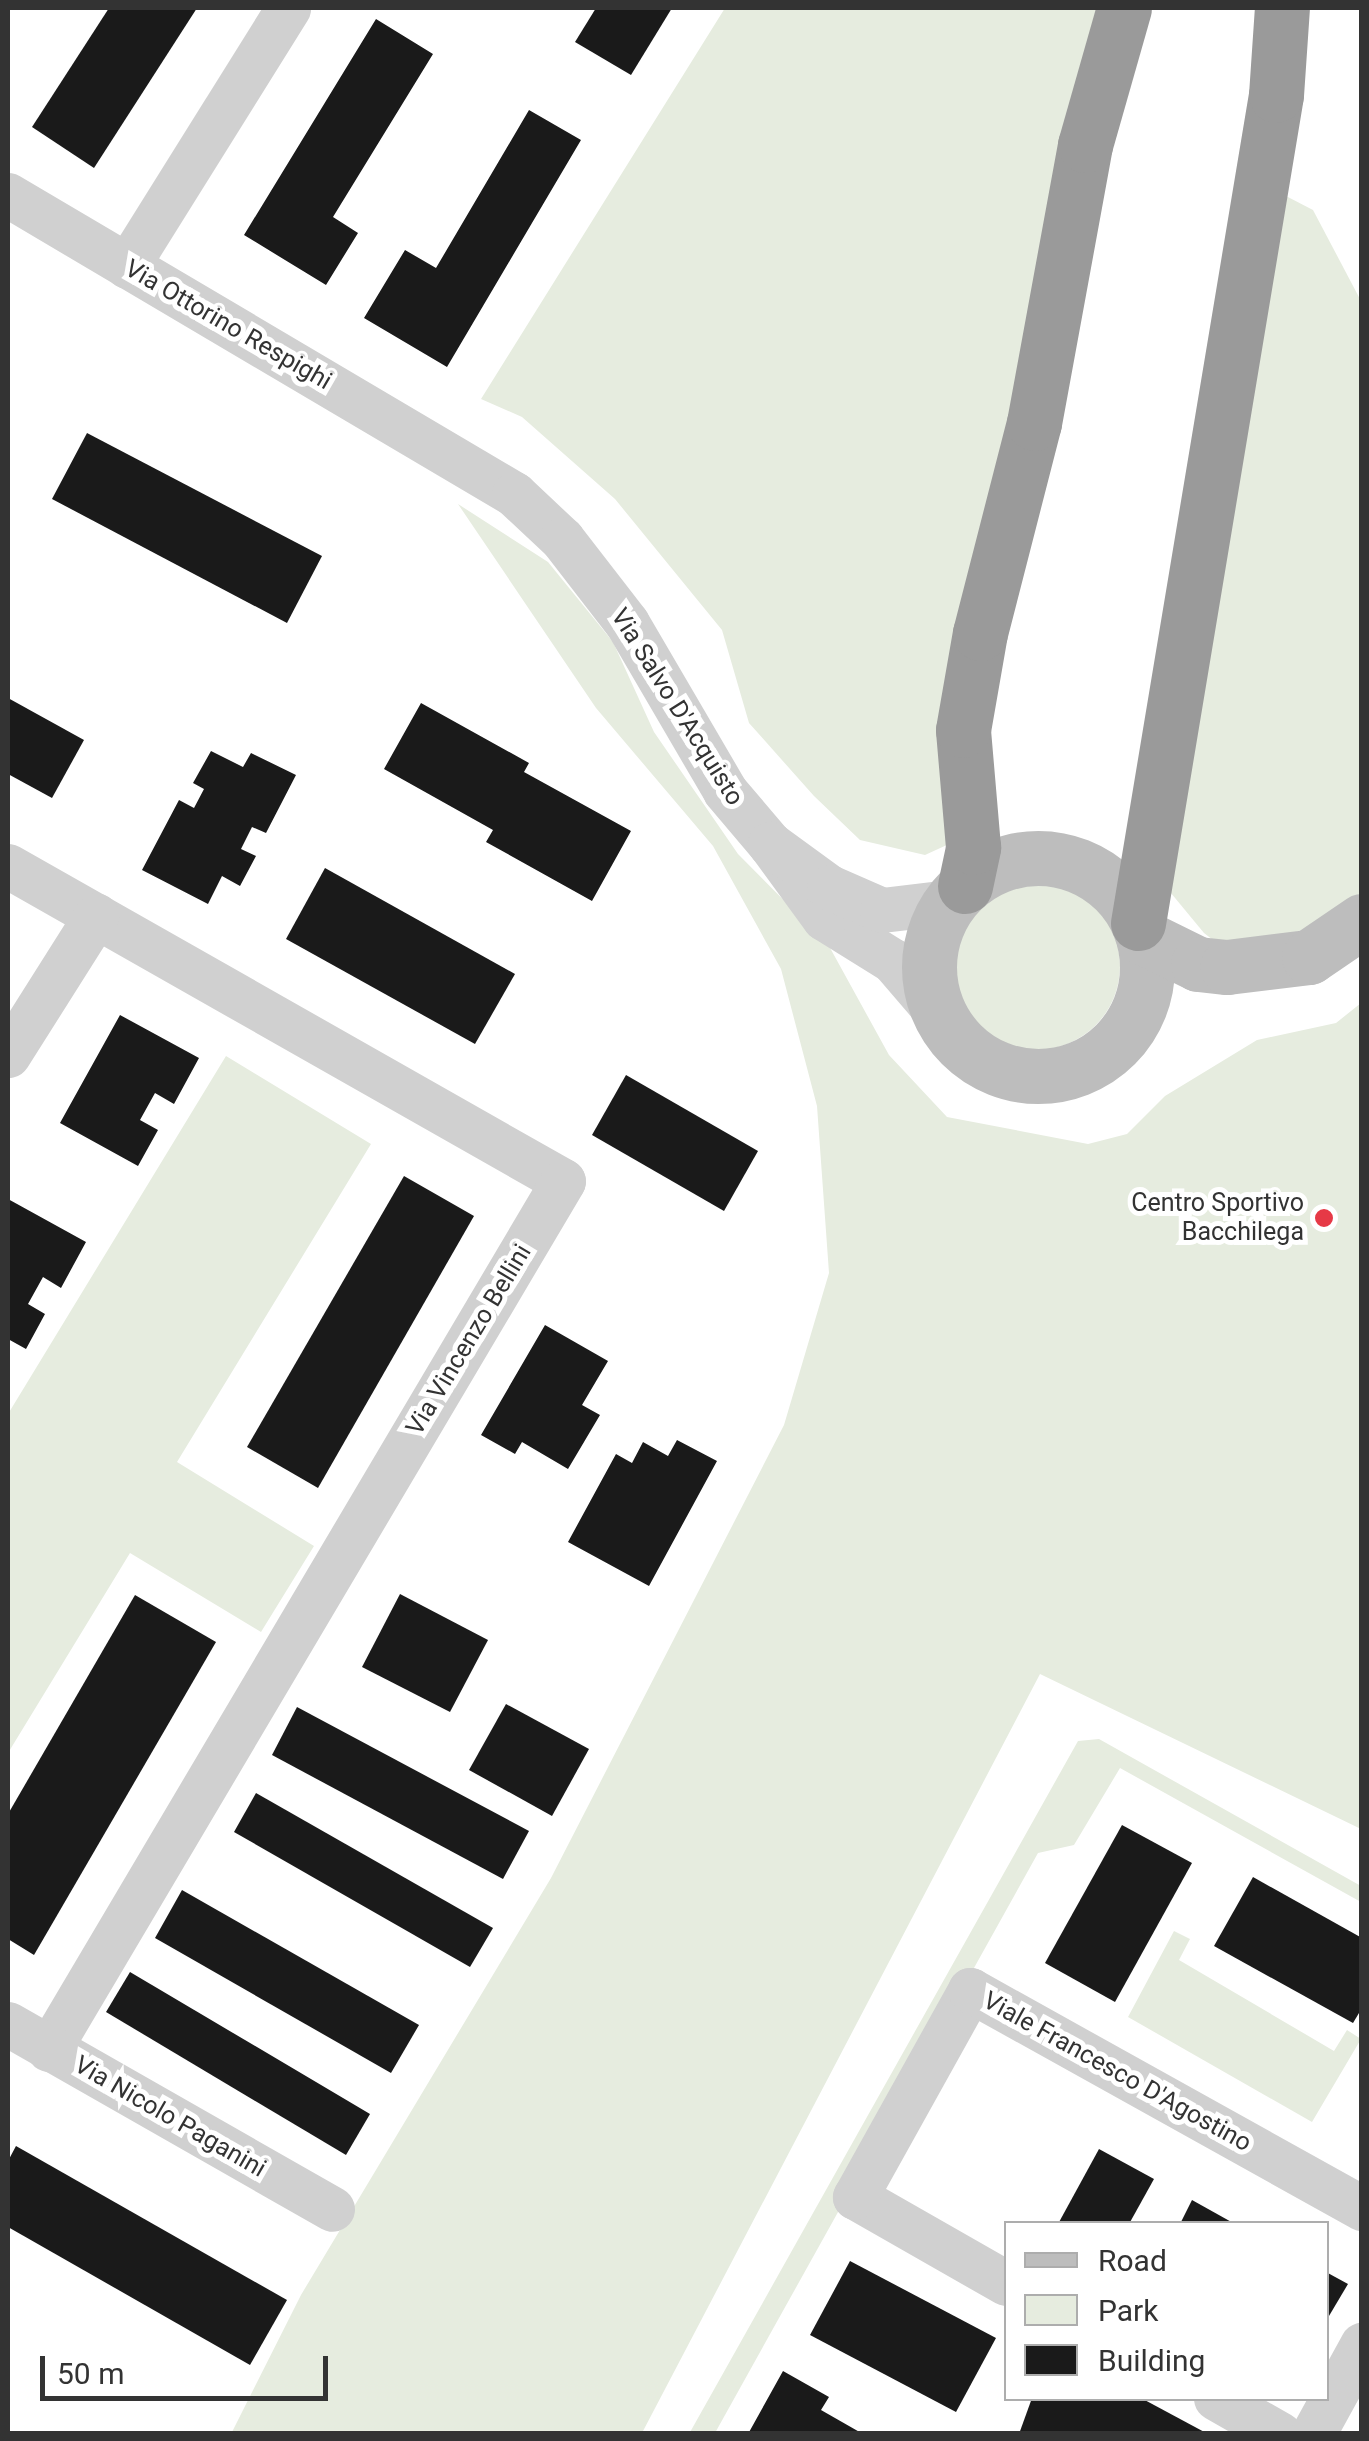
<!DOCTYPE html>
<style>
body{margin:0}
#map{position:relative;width:1369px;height:2441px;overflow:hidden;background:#fff;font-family:Roboto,sans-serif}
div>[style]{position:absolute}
.green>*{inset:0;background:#e6ecdf}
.round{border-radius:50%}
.building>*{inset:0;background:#1a1a1a}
.street>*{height:45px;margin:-22.5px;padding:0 22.5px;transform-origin:22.5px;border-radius:22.5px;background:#d0d0d0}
.secondary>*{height:55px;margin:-27.5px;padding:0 27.5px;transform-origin:27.5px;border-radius:27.5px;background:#bdbdbd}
.secondary>.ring{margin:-27.5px;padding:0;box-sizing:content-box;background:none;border:55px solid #bdbdbd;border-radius:50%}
.highway>*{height:55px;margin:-27.5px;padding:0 27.5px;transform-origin:27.5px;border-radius:27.5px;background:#9a9a9a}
.dots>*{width:28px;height:28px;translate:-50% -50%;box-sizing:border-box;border:5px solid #fff;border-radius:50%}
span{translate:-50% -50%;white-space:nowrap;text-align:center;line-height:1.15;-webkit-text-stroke:10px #fff;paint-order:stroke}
.street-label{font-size:25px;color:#333}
.poi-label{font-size:25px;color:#333}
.right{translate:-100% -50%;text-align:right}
.frame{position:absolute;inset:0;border:10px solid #333;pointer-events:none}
.legend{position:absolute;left:1004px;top:2221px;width:325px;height:180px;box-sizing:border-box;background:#fff;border:2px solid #adadad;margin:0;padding:12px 18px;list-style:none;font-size:30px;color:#333}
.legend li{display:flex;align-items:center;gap:20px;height:50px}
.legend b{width:50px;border:2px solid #adadad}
.scale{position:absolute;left:40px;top:2356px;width:288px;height:45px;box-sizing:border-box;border:5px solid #333;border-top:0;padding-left:12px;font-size:30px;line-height:35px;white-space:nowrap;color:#333;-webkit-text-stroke:8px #fff;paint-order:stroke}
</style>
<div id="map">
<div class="green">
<i style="clip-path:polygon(725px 8px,1098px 8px,973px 833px,925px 855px,860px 840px,814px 796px,749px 723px,722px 630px,615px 499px,522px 417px,481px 399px)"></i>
<i style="clip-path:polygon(1284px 195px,1313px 210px,1361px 301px,1361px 910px,1231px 954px,1204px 933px,1137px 852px)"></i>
<i style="clip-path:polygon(458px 504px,548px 562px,613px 642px,654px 732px,738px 854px,829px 946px,889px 1055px,947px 1117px,1088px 1144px,1127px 1134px,1165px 1096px,1257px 1040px,1336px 1023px,1361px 1003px,1361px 1829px,1040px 1674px,642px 2433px,231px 2434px,301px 2295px,551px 1878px,784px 1425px,829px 1273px,817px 1106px,781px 969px,713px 846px,596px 708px)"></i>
<i class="round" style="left:952px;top:882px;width:168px;height:168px"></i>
<i style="clip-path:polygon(226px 1056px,371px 1144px,177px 1462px,314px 1546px,261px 1632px,130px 1553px,8px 1753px,8px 1414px)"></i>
<i style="clip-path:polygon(1099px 1739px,1361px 1886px,1361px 1902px,1120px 1768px,1074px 1845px,1038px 1853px,715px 2433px,689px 2434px,1078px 1741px)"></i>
<i style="clip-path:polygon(1174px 1931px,1190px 1939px,1179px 1960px,1334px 2051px,1347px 2030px,1361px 2039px,1312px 2122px,1128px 2017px)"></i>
</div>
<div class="building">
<i style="clip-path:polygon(109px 8px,197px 8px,94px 168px,32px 127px)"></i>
<i style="clip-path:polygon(596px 8px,672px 8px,631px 75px,575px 42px)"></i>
<i style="clip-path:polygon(376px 19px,433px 54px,333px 217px,358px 233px,326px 285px,244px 235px)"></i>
<i style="clip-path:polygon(529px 110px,581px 140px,447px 367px,364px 318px,405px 250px,436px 268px)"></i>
<i style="clip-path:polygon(87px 433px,322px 556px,287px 623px,52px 499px)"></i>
<i style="clip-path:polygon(8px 698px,84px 740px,52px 798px,8px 774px)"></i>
<i style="clip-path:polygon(421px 703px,529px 763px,524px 772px,631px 831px,592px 901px,486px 842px,493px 830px,384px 769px)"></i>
<i style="clip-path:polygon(211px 751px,243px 767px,251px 753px,296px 775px,266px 833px,252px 827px,241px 849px,256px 856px,240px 886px,222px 876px,208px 904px,142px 870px,179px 800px,194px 808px,204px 789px,193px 783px)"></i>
<i style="clip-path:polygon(325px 868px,515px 974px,475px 1044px,286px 939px)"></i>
<i style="clip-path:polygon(120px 1015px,199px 1058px,174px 1104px,155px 1093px,140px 1120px,158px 1130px,138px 1166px,60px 1123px)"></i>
<i style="clip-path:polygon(626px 1075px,758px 1151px,724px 1211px,592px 1135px)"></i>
<i style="clip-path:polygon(404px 1176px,474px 1216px,318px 1488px,247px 1447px)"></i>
<i style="clip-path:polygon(8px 1199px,86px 1242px,61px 1288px,43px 1277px,28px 1304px,45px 1314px,26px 1349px,8px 1339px)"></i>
<i style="clip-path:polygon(545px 1325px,608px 1361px,582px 1405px,600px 1415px,568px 1469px,522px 1442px,515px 1454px,481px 1435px)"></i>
<i style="clip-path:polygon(677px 1440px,717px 1461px,649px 1586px,568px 1542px,616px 1454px,632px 1463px,643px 1442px,668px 1456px)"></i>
<i style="clip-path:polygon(400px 1594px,488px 1640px,450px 1712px,362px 1667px)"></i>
<i style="clip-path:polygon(135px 1595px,216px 1642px,34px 1955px,8px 1939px,8px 1814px)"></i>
<i style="clip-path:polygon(506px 1704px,589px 1749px,552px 1816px,469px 1770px)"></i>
<i style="clip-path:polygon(297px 1707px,529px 1831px,503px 1879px,272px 1755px)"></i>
<i style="clip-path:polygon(256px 1793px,493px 1928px,470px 1967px,234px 1832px)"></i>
<i style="clip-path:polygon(1122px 1825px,1192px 1863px,1115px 2002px,1045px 1963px)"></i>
<i style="clip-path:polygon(1253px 1877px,1362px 1938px,1362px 2008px,1353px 2023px,1214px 1946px)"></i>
<i style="clip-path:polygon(182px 1890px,419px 2025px,391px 2073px,155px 1938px)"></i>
<i style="clip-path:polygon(130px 1972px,370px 2114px,346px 2155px,106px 2012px)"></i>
<i style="clip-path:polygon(16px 2146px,287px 2300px,250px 2365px,8px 2227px,8px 2161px)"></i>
<i style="clip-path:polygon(1099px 2149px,1154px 2179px,1129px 2224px,1058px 2224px)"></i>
<i style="clip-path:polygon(1192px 2200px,1235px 2224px,1180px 2224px)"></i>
<i style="clip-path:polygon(850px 2261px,996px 2338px,956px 2412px,810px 2335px)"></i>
<i style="clip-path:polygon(1326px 2272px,1348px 2284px,1326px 2321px)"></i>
<i style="clip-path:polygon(783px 2371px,829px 2397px,821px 2410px,863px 2434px,748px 2434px)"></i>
<i style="clip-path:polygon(1032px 2398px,1141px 2398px,1208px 2434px,1019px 2434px)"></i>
</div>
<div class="street">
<i style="left:8px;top:195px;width:588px;rotate:30.58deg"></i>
<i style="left:514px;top:494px;width:66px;rotate:43.2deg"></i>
<i style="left:562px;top:539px;width:106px;rotate:52.3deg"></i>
<i style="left:627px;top:623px;width:194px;rotate:59.7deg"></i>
<i style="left:725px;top:791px;width:70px;rotate:49.7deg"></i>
<i style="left:127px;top:266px;width:304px;rotate:-58deg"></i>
<i style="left:8px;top:866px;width:638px;rotate:29.58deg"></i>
<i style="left:563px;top:1181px;width:1009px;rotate:120.63deg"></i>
<i style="left:941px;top:1017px;width:74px;rotate:-130.6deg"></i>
<i style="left:893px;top:961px;width:81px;rotate:-148.1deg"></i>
<i style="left:824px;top:918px;width:92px;rotate:-126.1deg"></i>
<i style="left:770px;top:844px;width:73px;rotate:36.1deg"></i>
<i style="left:829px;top:887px;width:58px;rotate:23.5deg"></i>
<i style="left:882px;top:910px;width:67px;rotate:-6.8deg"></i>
<i style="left:8px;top:1055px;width:165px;rotate:-57.7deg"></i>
<i style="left:8px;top:2024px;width:373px;rotate:29.7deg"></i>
<i style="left:1006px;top:2283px;width:174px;rotate:-150.3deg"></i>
<i style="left:855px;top:2197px;width:237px;rotate:-60.9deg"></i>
<i style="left:970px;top:1990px;width:449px;rotate:29.1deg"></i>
<i style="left:1216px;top:2398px;width:73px;rotate:29.7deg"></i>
<i style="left:1313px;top:2434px;width:102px;rotate:-61.2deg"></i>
</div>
<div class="secondary">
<i class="ring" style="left:929px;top:858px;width:163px;height:163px"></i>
<i style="left:1143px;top:937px;width:61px;rotate:26.1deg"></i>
<i style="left:1198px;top:964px;width:29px;rotate:6deg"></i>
<i style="left:1227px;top:967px;width:83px;rotate:-7deg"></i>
<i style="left:1309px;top:957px;width:64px;rotate:-34.2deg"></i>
</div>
<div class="highway">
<i style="left:965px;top:886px;width:40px;rotate:-78deg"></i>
<i style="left:973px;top:847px;width:117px;rotate:-94.9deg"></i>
<i style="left:963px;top:730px;width:98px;rotate:-80.1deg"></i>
<i style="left:980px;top:633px;width:217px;rotate:-75.6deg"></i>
<i style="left:1034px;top:423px;width:283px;rotate:-79.6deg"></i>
<i style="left:1085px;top:145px;width:142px;rotate:-74.1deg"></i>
<i style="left:1138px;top:923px;width:839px;rotate:-80.54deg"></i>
<i style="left:1276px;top:95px;width:87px;rotate:-86.1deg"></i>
</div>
<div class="dots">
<i style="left:1324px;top:1218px;background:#e63946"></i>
</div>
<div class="street-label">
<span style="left:228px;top:325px;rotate:30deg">Via Ottorino Respighi</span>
<span style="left:677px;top:707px;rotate:58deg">Via Salvo D'Acquisto</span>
<span style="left:469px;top:1340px;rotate:-59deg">Via Vincenzo Bellini</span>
<span style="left:1117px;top:2072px;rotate:29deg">Viale Francesco D'Agostino</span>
<span style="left:170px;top:2117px;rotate:30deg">Via Nicolo Paganini</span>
</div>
<div class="poi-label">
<span class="right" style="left:1304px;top:1218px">Centro Sportivo<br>Bacchilega</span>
</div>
<div class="frame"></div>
<ul class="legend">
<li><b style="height:12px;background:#bdbdbd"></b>Road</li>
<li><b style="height:28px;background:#e6ecdf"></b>Park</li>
<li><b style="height:28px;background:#1a1a1a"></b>Building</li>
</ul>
<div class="scale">50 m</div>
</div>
